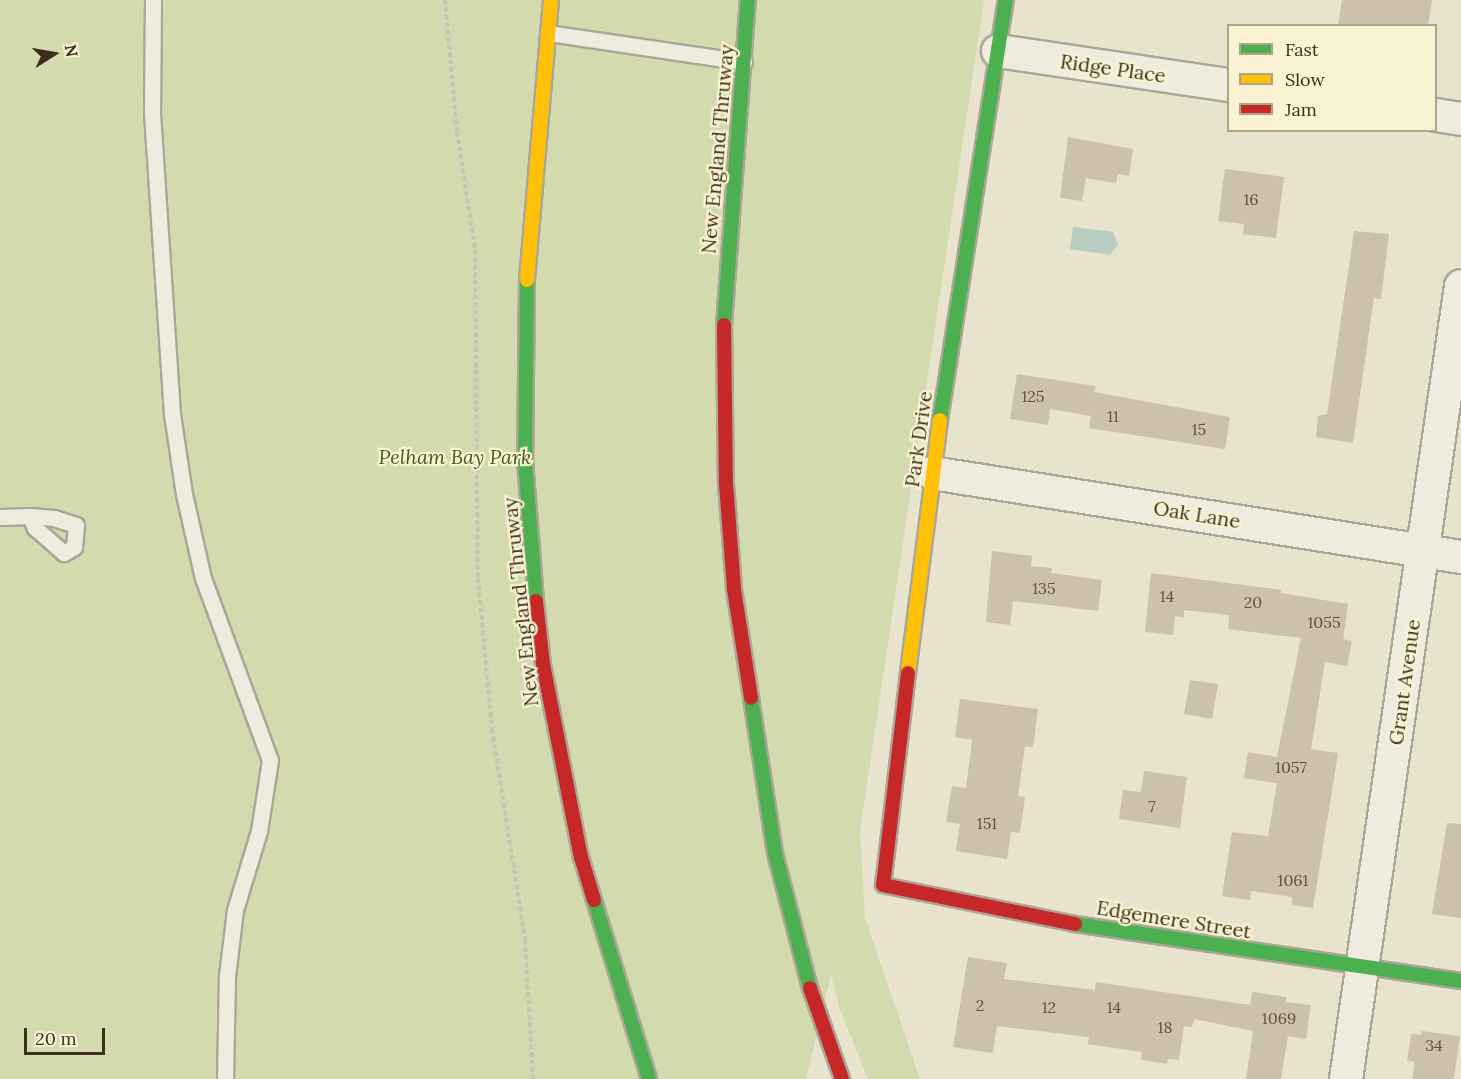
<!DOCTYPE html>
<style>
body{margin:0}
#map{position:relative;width:1461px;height:1079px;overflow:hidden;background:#e7e3cd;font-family:Lora,serif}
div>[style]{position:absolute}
.green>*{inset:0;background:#d3daae}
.water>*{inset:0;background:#b9cdc3}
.building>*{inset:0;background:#ccc1ad}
.path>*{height:4px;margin-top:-2px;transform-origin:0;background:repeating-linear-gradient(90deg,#c7c3b6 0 4.5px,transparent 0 7.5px)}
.roads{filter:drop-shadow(2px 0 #aca696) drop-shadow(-2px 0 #aca696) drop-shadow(0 2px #aca696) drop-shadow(0 -2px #aca696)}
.lane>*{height:15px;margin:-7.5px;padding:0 7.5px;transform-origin:7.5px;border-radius:7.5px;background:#efecdf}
.street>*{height:32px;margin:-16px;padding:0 16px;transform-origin:16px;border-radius:16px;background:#efecdf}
.fast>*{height:14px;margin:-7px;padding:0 7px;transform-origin:7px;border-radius:7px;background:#4caf50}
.slow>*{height:14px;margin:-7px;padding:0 7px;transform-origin:7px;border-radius:7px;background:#ffc107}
.jam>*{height:14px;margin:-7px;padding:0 7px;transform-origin:7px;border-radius:7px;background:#c62828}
span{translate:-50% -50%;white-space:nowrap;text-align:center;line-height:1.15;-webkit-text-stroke:4.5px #f9f3d2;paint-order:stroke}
.number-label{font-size:16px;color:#605441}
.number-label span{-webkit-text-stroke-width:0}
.street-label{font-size:20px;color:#3c301d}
.park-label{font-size:20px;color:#455b21;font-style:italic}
.legend{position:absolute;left:1227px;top:24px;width:210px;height:108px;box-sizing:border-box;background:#f9f3d2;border:2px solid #ada58a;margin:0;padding:8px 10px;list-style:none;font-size:18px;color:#3c301d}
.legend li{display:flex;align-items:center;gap:12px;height:30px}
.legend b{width:30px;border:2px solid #ada58a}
.north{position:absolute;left:24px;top:24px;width:60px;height:60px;-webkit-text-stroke:4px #f9f3d2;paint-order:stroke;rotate:79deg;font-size:16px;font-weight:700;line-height:24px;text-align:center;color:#3c301d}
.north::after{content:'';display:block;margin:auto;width:21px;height:27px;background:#3c301d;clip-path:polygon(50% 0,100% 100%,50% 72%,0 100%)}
.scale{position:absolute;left:24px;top:1028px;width:81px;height:27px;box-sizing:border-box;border:3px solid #3c301d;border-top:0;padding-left:8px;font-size:18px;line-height:21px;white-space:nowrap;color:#3c301d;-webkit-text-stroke:4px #f9f3d2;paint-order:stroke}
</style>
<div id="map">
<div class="green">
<i style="clip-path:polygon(0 0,984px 0,860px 831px,865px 918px,920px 1079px,868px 1079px,840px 1009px,831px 974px,806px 1079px,0 1079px)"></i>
</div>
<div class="water">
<i style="clip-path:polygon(1073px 227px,1113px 232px,1118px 245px,1110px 255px,1070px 249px)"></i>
</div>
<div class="building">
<i style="clip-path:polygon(1342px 0,1432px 0,1428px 26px,1338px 26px)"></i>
<i style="clip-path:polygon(1068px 137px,1133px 149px,1129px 176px,1118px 174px,1116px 183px,1086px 178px,1082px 201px,1060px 198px)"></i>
<i style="clip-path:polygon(1225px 169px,1284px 177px,1276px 238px,1243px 234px,1244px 224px,1218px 221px)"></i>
<i style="clip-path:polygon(1354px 231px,1389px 234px,1381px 299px,1374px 298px,1353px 443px,1316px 437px,1318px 416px,1327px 414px)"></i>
<i style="clip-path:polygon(1017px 374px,1096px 386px,1094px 392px,1230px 417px,1225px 449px,1089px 428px,1091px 416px,1050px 409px,1048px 425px,1010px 419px)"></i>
<i style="clip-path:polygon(992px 551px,1032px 556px,1031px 566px,1052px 568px,1051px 573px,1102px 580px,1098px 611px,1013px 601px,1010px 625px,986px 622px)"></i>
<i style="clip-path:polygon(1151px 573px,1281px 590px,1281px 593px,1348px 604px,1343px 639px,1352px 641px,1347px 666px,1325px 662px,1311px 749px,1338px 753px,1313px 908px,1292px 905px,1292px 897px,1251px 891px,1250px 900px,1222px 896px,1232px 832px,1268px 836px,1277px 783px,1244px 778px,1248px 752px,1277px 757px,1301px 638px,1228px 629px,1229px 615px,1184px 610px,1184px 617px,1175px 616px,1173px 635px,1145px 632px)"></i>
<i style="clip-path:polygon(1190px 680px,1218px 684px,1212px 719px,1184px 714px)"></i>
<i style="clip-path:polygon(960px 699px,1038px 709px,1033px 747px,1025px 746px,1018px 796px,1025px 797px,1020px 833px,1011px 832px,1007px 859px,956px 851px,960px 824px,946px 822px,952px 786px,966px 788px,972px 740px,955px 737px)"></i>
<i style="clip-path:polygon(1144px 771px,1187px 777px,1180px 828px,1119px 819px,1123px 790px,1141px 792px)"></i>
<i style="clip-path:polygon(1447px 823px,1461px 824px,1461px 918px,1432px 914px)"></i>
<i style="clip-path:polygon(968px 957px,1007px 963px,1004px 979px,1095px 990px,1096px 982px,1250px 1005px,1252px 992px,1286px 997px,1286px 1002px,1311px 1005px,1306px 1039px,1288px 1036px,1281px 1079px,1246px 1079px,1253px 1031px,1194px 1019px,1192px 1027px,1184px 1026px,1179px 1060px,1168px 1059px,1167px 1064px,1141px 1060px,1142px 1052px,1088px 1044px,1089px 1037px,997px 1026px,993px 1053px,953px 1047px)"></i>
<i style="clip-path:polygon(1422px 1031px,1460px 1036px,1454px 1079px,1412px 1079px,1415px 1062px,1407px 1061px,1411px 1034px,1421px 1035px)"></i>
</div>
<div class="path">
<i style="left:445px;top:0;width:133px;rotate:84.8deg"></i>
<i style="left:457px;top:132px;width:119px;rotate:81.3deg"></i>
<i style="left:475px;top:250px;width:328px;rotate:89.5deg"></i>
<i style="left:478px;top:578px;width:152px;rotate:84.7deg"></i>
<i style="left:492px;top:729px;width:214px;rotate:81.1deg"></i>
<i style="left:525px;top:940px;width:139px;rotate:86.7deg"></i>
</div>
<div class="roads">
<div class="lane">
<i style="left:153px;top:0;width:113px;rotate:90.5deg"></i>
<i style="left:152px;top:113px;width:302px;rotate:86.2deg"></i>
<i style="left:172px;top:414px;width:81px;rotate:81.5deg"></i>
<i style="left:184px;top:494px;width:86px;rotate:77.3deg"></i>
<i style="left:203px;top:578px;width:194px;rotate:69.8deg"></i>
<i style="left:270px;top:760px;width:72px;rotate:98.8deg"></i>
<i style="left:259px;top:831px;width:83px;rotate:106.9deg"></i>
<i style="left:235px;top:910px;width:66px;rotate:96.9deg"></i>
<i style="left:227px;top:976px;width:103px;rotate:91.1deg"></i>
<i style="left:548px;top:33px;width:198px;rotate:8.4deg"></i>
<i style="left:0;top:517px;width:30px;rotate:-2deg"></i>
<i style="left:30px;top:516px;width:24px;rotate:5deg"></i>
<i style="left:54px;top:518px;width:23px;rotate:18deg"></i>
<i style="left:76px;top:525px;width:22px;rotate:95deg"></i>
<i style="left:74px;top:547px;width:12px;rotate:149deg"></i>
<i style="left:64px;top:553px;width:38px;rotate:-139deg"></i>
<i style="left:35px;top:528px;width:13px;rotate:-113deg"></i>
</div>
<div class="street">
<i style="left:998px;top:51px;width:232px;rotate:8.4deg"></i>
<i style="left:1436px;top:115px;width:25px;rotate:9deg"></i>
<i style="left:932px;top:473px;width:536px;rotate:9.02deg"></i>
<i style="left:1346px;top:1079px;width:801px;rotate:-81.75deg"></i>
</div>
<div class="fast">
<i style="left:527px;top:280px;width:181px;rotate:90.6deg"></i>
<i style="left:525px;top:461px;width:140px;rotate:85.5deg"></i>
<i style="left:724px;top:325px;width:326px;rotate:-85.8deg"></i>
<i style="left:940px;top:420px;width:425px;rotate:-81.1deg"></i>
<i style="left:751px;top:698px;width:157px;rotate:81.2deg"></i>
<i style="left:775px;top:853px;width:139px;rotate:75.5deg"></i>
<i style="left:594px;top:900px;width:187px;rotate:72.9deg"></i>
<i style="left:1075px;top:924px;width:390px;rotate:8.4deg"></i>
</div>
<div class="slow">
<i style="left:527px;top:280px;width:281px;rotate:-85.1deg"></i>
<i style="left:908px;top:673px;width:255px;rotate:-82.8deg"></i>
</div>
<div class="jam">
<i style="left:724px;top:325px;width:159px;rotate:89.3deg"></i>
<i style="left:726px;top:484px;width:105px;rotate:85.6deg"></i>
<i style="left:734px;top:589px;width:110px;rotate:81.1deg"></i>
<i style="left:536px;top:601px;width:63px;rotate:83.7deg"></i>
<i style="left:543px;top:664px;width:197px;rotate:78.9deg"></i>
<i style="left:581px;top:857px;width:45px;rotate:73.2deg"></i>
<i style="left:908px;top:673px;width:213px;rotate:96.7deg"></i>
<i style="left:883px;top:885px;width:196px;rotate:11.5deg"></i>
<i style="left:810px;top:988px;width:96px;rotate:70.6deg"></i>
</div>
</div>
<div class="number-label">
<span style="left:1251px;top:199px">16</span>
<span style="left:1033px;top:396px">125</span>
<span style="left:1113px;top:416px">11</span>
<span style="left:1199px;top:429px">15</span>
<span style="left:1044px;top:588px">135</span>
<span style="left:1167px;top:596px">14</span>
<span style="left:1253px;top:602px">20</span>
<span style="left:1324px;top:622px">1055</span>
<span style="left:1291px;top:767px">1057</span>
<span style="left:1152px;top:806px">7</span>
<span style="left:987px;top:823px">151</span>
<span style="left:1293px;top:880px">1061</span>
<span style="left:980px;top:1005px">2</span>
<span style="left:1049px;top:1007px">12</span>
<span style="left:1114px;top:1007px">14</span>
<span style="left:1279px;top:1018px">1069</span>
<span style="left:1165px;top:1027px">18</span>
<span style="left:1434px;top:1045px">34</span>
</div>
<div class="street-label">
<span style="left:1113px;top:68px;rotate:8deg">Ridge Place</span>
<span style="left:717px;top:149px;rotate:-85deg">New England Thruway</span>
<span style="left:918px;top:439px;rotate:-82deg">Park Drive</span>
<span style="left:1197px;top:514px;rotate:9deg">Oak Lane</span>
<span style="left:520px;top:602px;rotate:-96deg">New England Thruway</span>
<span style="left:1404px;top:682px;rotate:-82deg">Grant Avenue</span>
<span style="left:1174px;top:919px;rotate:9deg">Edgemere Street</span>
</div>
<div class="park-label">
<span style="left:455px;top:456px">Pelham Bay Park</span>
</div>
<ul class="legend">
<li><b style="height:8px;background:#4caf50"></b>Fast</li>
<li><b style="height:8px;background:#ffc107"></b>Slow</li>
<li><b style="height:8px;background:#c62828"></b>Jam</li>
</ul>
<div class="north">N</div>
<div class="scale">20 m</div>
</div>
